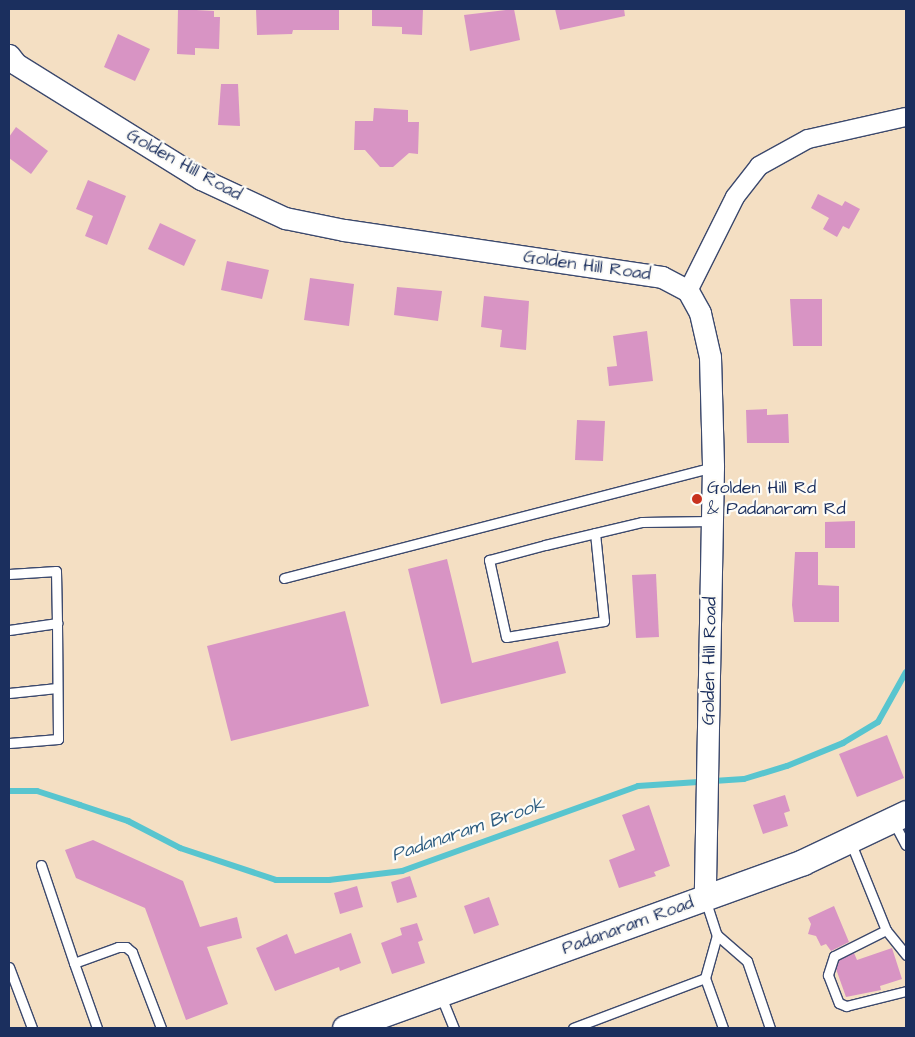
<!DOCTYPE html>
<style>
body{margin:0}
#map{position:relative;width:915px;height:1037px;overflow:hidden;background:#f4dfc3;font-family:"Architects Daughter",sans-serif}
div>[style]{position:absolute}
.stream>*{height:6px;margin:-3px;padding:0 3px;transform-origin:3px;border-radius:3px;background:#58c5cf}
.building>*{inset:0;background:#d894c4}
.roads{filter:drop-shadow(1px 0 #3c496d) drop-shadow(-1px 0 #3c496d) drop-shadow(0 1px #3c496d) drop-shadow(0 -1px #3c496d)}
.service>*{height:9px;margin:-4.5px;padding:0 4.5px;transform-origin:4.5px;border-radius:4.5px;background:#fff}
.minor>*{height:18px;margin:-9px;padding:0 9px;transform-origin:9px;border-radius:9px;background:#fff}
.tertiary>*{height:21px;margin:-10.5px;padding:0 10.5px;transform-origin:10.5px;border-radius:10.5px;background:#fff}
.secondary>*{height:25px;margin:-12.5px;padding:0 12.5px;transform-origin:12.5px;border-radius:12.5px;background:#fff}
.dots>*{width:14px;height:14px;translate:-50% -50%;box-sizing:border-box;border:2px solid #fdfcf7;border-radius:50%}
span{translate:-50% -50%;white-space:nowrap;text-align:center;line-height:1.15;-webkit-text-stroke:4.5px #fdfcf7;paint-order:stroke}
.street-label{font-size:18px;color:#1b2f5e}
.poi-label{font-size:18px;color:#1b2f5e}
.left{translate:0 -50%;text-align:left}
.water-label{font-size:19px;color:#2d5c80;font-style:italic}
.frame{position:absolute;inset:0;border:10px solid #1b2f5e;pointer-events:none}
</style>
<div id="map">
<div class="stream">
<i style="left:9px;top:791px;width:28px"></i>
<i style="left:37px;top:791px;width:45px;rotate:18deg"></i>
<i style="left:80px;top:805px;width:51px;rotate:18.4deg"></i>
<i style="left:128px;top:821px;width:59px;rotate:27.4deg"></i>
<i style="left:180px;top:848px;width:101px;rotate:18.4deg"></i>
<i style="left:276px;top:880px;width:53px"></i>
<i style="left:329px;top:880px;width:74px;rotate:-7deg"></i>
<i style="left:402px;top:871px;width:251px;rotate:-19.8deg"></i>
<i style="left:638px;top:786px;width:106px;rotate:-3.8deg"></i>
<i style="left:744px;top:779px;width:45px;rotate:-16.8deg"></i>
<i style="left:787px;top:766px;width:61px;rotate:-22.3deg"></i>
<i style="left:843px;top:743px;width:41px;rotate:-31deg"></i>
<i style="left:878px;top:722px;width:57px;rotate:-60.8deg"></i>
</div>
<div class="building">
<i style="clip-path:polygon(178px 9px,214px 11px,214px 17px,220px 17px,219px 49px,195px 48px,195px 55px,177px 54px)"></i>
<i style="clip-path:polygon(256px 9px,339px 9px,339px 30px,293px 30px,292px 34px,257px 35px)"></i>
<i style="clip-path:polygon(372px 9px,423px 9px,422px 35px,402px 34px,402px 27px,372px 26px)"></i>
<i style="clip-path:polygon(514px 9px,520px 40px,470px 51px,464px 15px)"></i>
<i style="clip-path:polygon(555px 9px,624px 9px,625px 16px,560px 30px)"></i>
<i style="clip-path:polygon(118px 34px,150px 49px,135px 81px,104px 67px)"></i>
<i style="clip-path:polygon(221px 84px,238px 84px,240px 126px,218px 125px)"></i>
<i style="clip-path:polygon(374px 108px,408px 110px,408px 122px,419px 122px,418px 154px,409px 153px,393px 167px,380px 167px,365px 150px,354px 150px,355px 121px,373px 121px)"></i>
<i style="clip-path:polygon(16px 127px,48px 151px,31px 174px,9px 158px,9px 137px)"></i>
<i style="clip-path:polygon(88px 180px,126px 196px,107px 245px,85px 236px,93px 216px,76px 209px)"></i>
<i style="clip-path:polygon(818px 194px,842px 206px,845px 201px,860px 209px,849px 229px,843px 226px,837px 237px,823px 229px,829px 218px,811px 208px)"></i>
<i style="clip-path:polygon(160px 223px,196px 240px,184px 266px,148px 249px)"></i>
<i style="clip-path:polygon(227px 261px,269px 270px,262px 299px,221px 290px)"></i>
<i style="clip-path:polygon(310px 278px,354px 284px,349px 326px,304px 320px)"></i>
<i style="clip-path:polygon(397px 287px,442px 291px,438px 321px,394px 315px)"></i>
<i style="clip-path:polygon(484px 296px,529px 301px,526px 350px,500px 347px,502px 330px,481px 327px)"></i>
<i style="clip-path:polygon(790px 299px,822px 299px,822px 346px,793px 346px)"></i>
<i style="clip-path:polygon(647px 331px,653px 381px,609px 386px,607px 367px,617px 366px,613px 336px)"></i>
<i style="clip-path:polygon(767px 409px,767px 415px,788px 414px,789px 443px,747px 443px,746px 410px)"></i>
<i style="clip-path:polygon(577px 420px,605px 421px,603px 461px,575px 460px)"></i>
<i style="clip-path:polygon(855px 521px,855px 548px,825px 548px,825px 522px)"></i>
<i style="clip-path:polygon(795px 552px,818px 552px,818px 585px,839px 586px,839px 622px,794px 622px,792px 605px)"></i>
<i style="clip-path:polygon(447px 559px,472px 663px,558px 641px,566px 673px,441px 704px,408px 569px)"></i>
<i style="clip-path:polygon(656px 574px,659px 637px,636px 638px,632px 575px)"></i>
<i style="clip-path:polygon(345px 611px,369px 706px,231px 741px,207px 646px)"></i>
<i style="clip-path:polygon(887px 735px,904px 778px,857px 797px,839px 754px)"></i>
<i style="clip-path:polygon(785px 795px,790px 811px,784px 813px,788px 826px,763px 834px,753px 805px)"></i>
<i style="clip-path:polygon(649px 805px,670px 866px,654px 872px,656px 876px,619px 888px,609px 860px,635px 850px,622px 815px)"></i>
<i style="clip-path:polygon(93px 840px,183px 881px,200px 927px,237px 917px,242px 938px,207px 947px,228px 1004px,186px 1020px,145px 908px,76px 878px,65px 850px)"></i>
<i style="clip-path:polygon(410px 876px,417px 897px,397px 903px,391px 882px)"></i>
<i style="clip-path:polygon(357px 886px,363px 907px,340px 914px,334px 893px)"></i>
<i style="clip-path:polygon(489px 897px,499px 925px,474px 934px,464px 906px)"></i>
<i style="clip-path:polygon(834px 906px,849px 942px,831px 951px,826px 944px,821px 946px,816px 936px,808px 934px,811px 924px,808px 918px)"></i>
<i style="clip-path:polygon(417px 923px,423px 940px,418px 942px,425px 963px,392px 974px,381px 943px,402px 935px,400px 928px)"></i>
<i style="clip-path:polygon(351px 933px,361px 963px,340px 971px,339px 967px,275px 991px,256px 948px,287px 934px,295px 954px)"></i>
<i style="clip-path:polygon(892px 948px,902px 979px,880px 986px,881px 990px,846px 997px,836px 969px,839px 960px,854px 953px,857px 960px)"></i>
</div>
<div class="roads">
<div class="service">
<i style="left:595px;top:533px;width:88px;rotate:84.2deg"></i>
<i style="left:604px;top:621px;width:99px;rotate:170.7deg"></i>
<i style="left:506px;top:637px;width:79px;rotate:-102.4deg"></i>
<i style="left:489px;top:560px;width:58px;rotate:-15deg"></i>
<i style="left:545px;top:545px;width:100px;rotate:-13.3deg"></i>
<i style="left:642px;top:522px;width:70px;rotate:-0.8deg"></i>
<i style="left:9px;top:574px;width:47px;rotate:-3.7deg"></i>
<i style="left:56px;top:571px;width:52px;rotate:88.9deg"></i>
<i style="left:284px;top:578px;width:443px;rotate:-14.5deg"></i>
<i style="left:9px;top:630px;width:49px;rotate:-8.3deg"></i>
<i style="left:57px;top:623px;width:116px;rotate:89.5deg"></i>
<i style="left:58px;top:739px;width:49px;rotate:175.3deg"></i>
<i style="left:9px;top:693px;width:48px;rotate:-5.9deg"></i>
<i style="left:893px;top:821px;width:27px;rotate:62deg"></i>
<i style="left:850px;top:841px;width:96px;rotate:68deg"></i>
<i style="left:886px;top:930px;width:32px;rotate:51deg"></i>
<i style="left:41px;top:865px;width:103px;rotate:71.4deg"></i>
<i style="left:705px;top:899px;width:38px;rotate:72deg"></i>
<i style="left:886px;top:930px;width:58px;rotate:153.4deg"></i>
<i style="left:834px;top:956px;width:20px;rotate:108deg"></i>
<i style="left:828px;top:975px;width:30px;rotate:69deg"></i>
<i style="left:839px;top:1003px;width:8px;rotate:23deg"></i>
<i style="left:846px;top:1006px;width:62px;rotate:-14deg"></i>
<i style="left:9px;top:967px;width:65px;rotate:69.3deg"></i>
<i style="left:440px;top:994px;width:37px;rotate:68deg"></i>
<i style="left:97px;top:1028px;width:69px;rotate:-109.5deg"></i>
<i style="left:74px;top:963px;width:47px;rotate:-20deg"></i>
<i style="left:118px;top:947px;width:8px"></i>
<i style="left:126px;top:947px;width:8px;rotate:40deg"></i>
<i style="left:132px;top:952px;width:81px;rotate:69.1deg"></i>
<i style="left:573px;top:1028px;width:141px;rotate:-20.7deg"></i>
<i style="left:723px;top:1028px;width:53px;rotate:-109.8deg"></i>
<i style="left:705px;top:978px;width:45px;rotate:-74.4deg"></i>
<i style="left:717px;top:935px;width:40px;rotate:41deg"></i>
<i style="left:747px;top:961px;width:71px;rotate:71.1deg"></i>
</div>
<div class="minor">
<i style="left:688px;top:291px;width:105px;rotate:-63.4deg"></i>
<i style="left:735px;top:197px;width:39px;rotate:-52deg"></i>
<i style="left:759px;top:166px;width:56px;rotate:-28.9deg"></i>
<i style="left:808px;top:139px;width:100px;rotate:-12.7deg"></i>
</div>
<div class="tertiary">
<i style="left:9px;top:55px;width:11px;rotate:52deg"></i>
<i style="left:16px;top:64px;width:218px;rotate:31.9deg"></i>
<i style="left:201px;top:179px;width:93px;rotate:24.9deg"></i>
<i style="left:285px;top:218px;width:60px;rotate:11.5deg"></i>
<i style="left:344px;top:230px;width:321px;rotate:8.4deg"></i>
<i style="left:662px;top:277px;width:30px;rotate:28deg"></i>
<i style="left:688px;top:291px;width:25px;rotate:61deg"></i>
<i style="left:700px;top:313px;width:45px;rotate:77.2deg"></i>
<i style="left:710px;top:357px;width:110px;rotate:88.4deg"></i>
<i style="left:713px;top:467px;width:432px;rotate:91.1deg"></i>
</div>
<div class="secondary">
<i style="left:345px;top:1028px;width:487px;rotate:-19.9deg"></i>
<i style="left:803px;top:862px;width:114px;rotate:-25.4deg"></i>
</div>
</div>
<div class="dots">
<i style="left:697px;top:499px;background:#c8321e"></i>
</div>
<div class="street-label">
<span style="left:184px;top:165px;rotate:29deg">Golden Hill Road</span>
<span style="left:587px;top:266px;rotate:8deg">Golden Hill Road</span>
<span style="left:710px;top:661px;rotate:-89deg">Golden Hill Road</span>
<span style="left:628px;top:926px;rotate:-20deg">Padanaram Road</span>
</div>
<div class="poi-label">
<span class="left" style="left:707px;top:499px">Golden Hill Rd<br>&amp; Padanaram Rd</span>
</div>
<div class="water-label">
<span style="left:468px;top:830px;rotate:-19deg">Padanaram Brook</span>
</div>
<div class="frame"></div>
</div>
